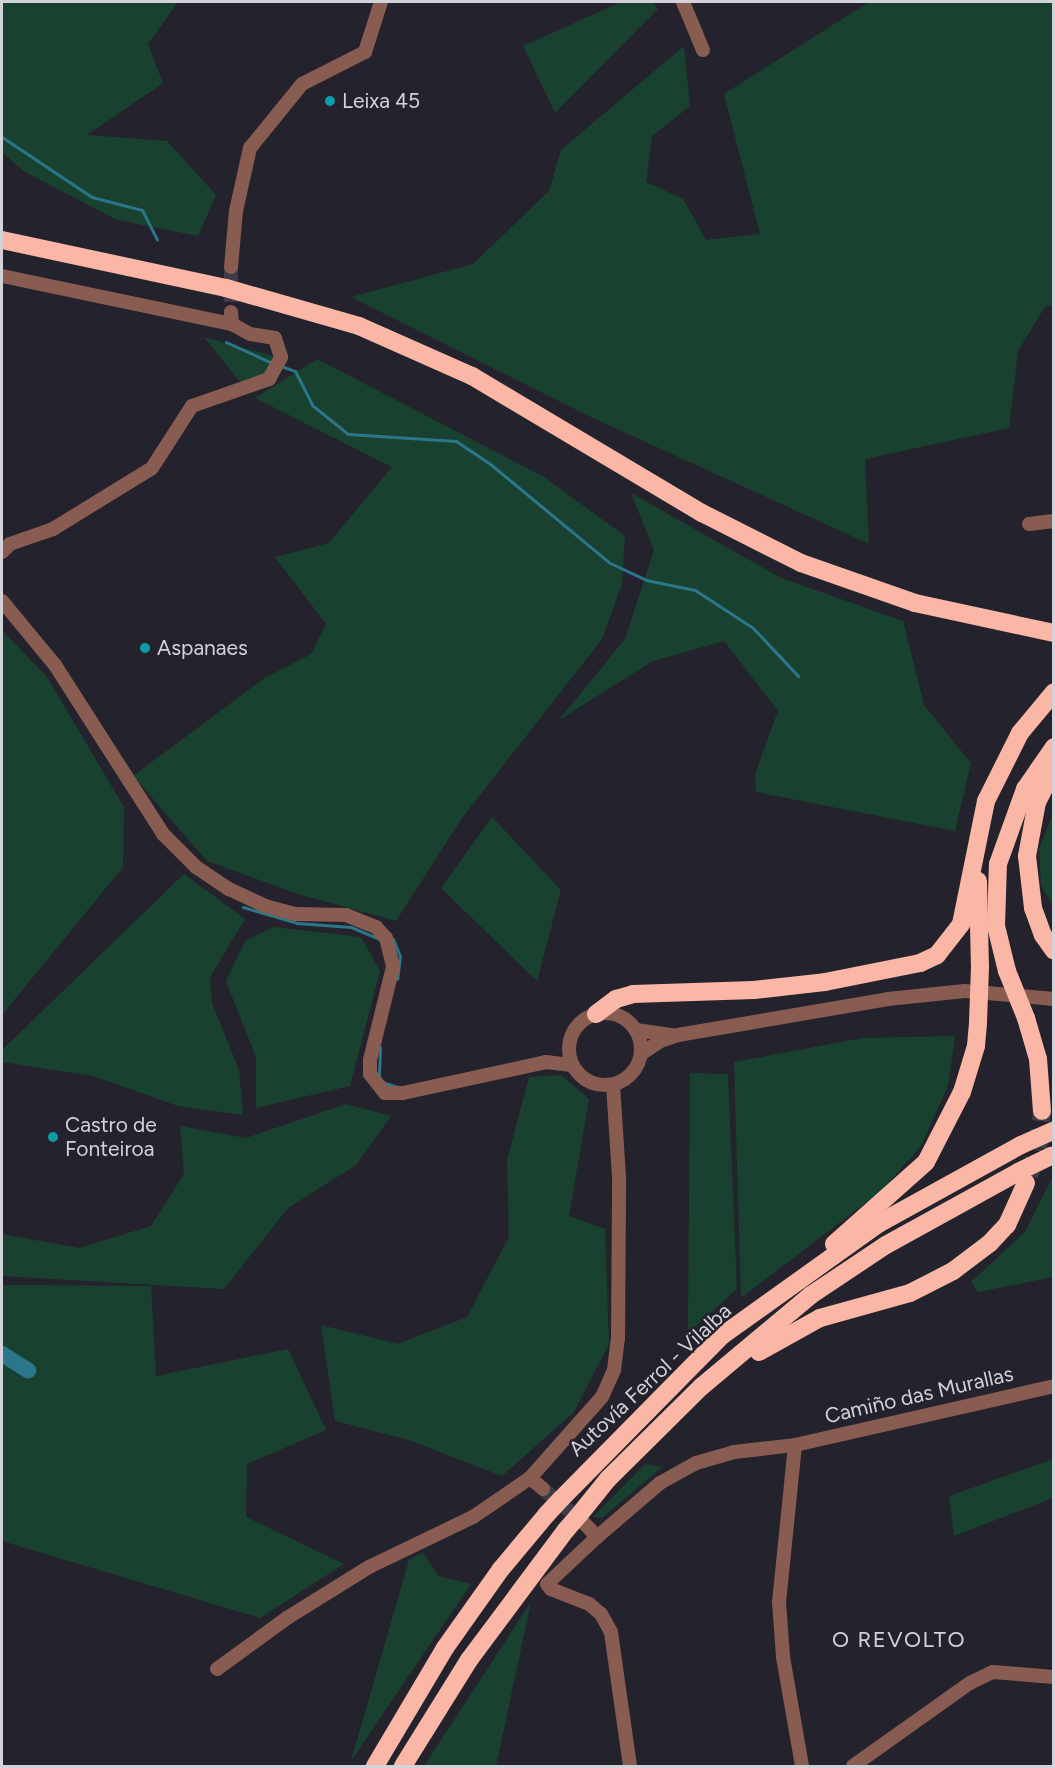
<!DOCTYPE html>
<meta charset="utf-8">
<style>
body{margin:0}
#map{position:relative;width:1055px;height:1768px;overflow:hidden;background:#24232d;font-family:Figtree,sans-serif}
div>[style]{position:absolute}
.green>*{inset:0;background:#194130}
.stream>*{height:3px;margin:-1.5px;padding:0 1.5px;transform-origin:1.5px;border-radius:1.5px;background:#2b768a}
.river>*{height:16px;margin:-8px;padding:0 8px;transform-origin:8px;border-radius:8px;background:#2b768a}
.minor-tunnel>*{height:14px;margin-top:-7px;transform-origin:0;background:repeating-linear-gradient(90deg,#3e3d47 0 14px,transparent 0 21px)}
.highway-tunnel>*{height:18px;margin-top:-9px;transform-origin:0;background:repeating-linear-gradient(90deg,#3e3d47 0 18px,transparent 0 27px)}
.minor>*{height:14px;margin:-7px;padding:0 7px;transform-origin:7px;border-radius:7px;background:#895c51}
.minor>.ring{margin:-7px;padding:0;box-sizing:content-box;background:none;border:14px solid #895c51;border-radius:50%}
.highway>*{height:18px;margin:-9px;padding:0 9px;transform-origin:9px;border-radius:9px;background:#fbb7a6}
.highway-bridge>*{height:18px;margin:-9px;padding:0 9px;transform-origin:9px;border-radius:9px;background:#fbb7a6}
.dots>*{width:16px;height:16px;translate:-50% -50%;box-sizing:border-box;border:3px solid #24232d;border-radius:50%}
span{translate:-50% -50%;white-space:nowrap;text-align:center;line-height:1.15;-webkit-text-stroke:4.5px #24232d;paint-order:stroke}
.poi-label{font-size:21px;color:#d2d2d8}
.left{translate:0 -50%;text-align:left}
.street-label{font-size:21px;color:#d2d2d8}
.neighbourhood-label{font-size:22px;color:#d2d2d8;letter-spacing:1.5px}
.frame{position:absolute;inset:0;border:3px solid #d2d2d8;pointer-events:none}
</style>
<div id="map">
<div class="green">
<i style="clip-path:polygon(2px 2px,178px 2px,148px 44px,163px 83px,87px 135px,167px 141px,216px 195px,198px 236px,117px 220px,25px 172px,2px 152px)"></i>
<i style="clip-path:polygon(621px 2px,653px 2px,658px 9px,555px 113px,523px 46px)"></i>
<i style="clip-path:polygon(869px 2px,1054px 2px,1053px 306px,1046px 305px,1018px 351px,1009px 428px,865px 459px,869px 544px,591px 417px,351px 297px,473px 264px,549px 191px,561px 150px,684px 46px,690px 106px,652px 136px,646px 182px,683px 199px,706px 240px,760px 234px,724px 94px)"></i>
<i style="clip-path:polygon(204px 337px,273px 356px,268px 373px,241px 383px)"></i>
<i style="clip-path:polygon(317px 359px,544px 477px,625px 536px,622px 584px,602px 639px,462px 818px,396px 921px,295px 893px,207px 861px,133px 776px,263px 679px,311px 654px,326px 624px,275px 557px,329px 543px,392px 467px,255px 398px)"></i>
<i style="clip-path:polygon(631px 493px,781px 578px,903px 621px,924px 705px,971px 763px,955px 831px,756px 792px,755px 774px,778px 711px,724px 641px,653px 661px,559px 720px,625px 639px,654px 550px)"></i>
<i style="clip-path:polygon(2px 630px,47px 677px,124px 807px,123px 867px,2px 1015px)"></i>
<i style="clip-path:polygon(1053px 814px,1053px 906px,1041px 885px,1039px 849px)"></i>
<i style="clip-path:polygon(492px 817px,561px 890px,537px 981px,441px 888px)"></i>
<i style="clip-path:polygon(184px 874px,245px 919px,210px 977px,212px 1003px,239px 1070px,243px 1115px,178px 1106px,93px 1076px,2px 1062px,2px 1050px)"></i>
<i style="clip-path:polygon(273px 927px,361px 937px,380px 971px,350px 1086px,256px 1108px,256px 1057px,226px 981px,245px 941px)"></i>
<i style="clip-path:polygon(955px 1036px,948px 1086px,921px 1146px,881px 1191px,741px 1298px,734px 1062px,863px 1038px)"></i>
<i style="clip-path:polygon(690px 1073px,728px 1074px,737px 1289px,688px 1333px)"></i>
<i style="clip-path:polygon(561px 1075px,589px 1099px,569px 1216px,605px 1229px,609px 1344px,574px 1412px,502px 1476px,409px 1440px,335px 1421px,321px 1325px,398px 1344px,467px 1317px,509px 1237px,507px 1160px,529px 1077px)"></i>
<i style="clip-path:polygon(346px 1104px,391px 1116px,356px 1165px,288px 1208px,224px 1289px,2px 1276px,2px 1234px,79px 1248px,151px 1226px,184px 1174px,180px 1126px,246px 1138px)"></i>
<i style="clip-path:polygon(1053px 1176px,1053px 1277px,978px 1292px,971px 1282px,1025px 1232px)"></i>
<i style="clip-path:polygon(2px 1285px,151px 1286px,156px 1376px,288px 1349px,326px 1430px,247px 1464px,246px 1517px,344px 1564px,260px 1618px,2px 1541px)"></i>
<i style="clip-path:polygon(1053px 1459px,1053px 1498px,954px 1536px,949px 1496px)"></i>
<i style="clip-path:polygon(645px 1464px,662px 1467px,602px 1518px,593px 1517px)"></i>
<i style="clip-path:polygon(423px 1552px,438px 1576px,471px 1584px,351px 1761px,409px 1560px)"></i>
<i style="clip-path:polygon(531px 1602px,496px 1766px,424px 1766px)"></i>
</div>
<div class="stream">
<i style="left:2px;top:137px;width:108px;rotate:33.7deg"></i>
<i style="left:92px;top:197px;width:52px;rotate:14.6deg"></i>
<i style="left:142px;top:210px;width:33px;rotate:63deg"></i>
<i style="left:226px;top:342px;width:51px;rotate:24.5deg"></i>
<i style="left:281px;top:366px;width:15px;rotate:20deg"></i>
<i style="left:295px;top:371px;width:38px;rotate:63deg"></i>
<i style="left:312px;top:405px;width:46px;rotate:38.9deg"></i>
<i style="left:348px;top:434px;width:108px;rotate:3.7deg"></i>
<i style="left:456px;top:441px;width:40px;rotate:34deg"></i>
<i style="left:489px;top:463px;width:157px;rotate:39.6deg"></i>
<i style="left:610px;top:563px;width:40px;rotate:25deg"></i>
<i style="left:646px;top:580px;width:50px;rotate:11.5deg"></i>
<i style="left:695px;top:590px;width:69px;rotate:33.2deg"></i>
<i style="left:753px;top:628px;width:66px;rotate:46.8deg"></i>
<i style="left:243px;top:907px;width:56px;rotate:16.5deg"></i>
<i style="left:297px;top:923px;width:54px;rotate:4.2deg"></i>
<i style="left:351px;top:927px;width:33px;rotate:23deg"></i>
<i style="left:393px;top:939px;width:18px;rotate:68deg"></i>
<i style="left:400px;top:956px;width:23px;rotate:97deg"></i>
<i style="left:379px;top:1076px;width:29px;rotate:-88deg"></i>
<i style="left:385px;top:1083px;width:14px;rotate:17deg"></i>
</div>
<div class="river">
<i style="left:2px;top:1354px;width:31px;rotate:32deg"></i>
</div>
<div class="minor-tunnel">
<i style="left:231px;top:267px;width:45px;rotate:90deg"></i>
<i style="left:543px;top:1489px;width:53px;rotate:39.7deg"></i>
</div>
<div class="highway-tunnel">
<i style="left:1029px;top:1176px;width:29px;rotate:-72deg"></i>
<i style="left:1038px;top:1148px;width:37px;rotate:-84deg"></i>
</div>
<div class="minor">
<i style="left:683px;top:2px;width:52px;rotate:67.4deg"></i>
<i style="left:231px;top:267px;width:56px;rotate:-84.9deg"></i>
<i style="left:236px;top:211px;width:65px;rotate:-77.5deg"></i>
<i style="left:250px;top:148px;width:82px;rotate:-50.9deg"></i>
<i style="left:302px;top:84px;width:71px;rotate:-26.9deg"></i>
<i style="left:365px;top:52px;width:52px;rotate:-72.3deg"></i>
<i style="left:2px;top:276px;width:235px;rotate:11.8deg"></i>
<i style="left:232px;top:324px;width:12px;rotate:-95deg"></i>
<i style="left:1029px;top:524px;width:25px;rotate:-7deg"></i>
<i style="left:2px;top:552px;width:11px;rotate:-45deg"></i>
<i style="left:10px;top:544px;width:46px;rotate:-19.2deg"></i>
<i style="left:53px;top:529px;width:116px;rotate:-31.6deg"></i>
<i style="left:152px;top:468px;width:74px;rotate:-57.2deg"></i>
<i style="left:192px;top:406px;width:82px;rotate:-19.3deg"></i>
<i style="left:269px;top:379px;width:25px;rotate:-61deg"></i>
<i style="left:281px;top:357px;width:20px;rotate:-108deg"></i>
<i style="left:275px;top:338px;width:25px;rotate:-171deg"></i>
<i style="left:250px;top:334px;width:21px;rotate:-151deg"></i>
<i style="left:2px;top:601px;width:83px;rotate:50.4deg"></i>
<i style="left:55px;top:665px;width:201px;rotate:57.4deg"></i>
<i style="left:163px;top:834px;width:47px;rotate:45deg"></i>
<i style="left:196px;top:867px;width:40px;rotate:34deg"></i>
<i style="left:229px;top:889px;width:40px;rotate:25deg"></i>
<i style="left:265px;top:906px;width:31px;rotate:15deg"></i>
<i style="left:295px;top:914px;width:51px;rotate:1.1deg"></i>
<i style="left:346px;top:915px;width:32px;rotate:22deg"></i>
<i style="left:376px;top:927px;width:15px;rotate:48deg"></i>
<i style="left:386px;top:938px;width:30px;rotate:76deg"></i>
<i style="left:393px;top:967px;width:96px;rotate:103.9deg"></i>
<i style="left:370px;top:1060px;width:14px;rotate:90deg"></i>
<i style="left:370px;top:1074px;width:24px;rotate:52deg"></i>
<i style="left:385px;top:1093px;width:18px"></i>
<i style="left:403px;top:1093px;width:146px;rotate:-12.2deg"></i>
<i style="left:546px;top:1062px;width:26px;rotate:7deg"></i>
<i class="ring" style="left:569px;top:1013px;width:58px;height:58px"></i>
<i style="left:636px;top:1030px;width:37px;rotate:8deg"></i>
<i style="left:641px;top:1054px;width:23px;rotate:-34deg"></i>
<i style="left:660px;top:1041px;width:19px;rotate:-18deg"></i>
<i style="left:678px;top:1035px;width:213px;rotate:-9.7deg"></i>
<i style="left:888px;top:999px;width:77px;rotate:-5.9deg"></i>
<i style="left:965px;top:991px;width:89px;rotate:5.1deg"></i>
<i style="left:795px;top:1445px;width:158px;rotate:95.8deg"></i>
<i style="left:779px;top:1602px;width:55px;rotate:85.8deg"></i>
<i style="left:783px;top:1657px;width:111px;rotate:80.1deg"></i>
<i style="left:530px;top:1478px;width:17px;rotate:40deg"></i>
<i style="left:585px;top:1524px;width:18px;rotate:47deg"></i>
<i style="left:217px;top:1669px;width:87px;rotate:-36.1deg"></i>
<i style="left:287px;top:1618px;width:97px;rotate:-31.9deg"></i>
<i style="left:369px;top:1567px;width:115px;rotate:-25.7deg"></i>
<i style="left:473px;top:1517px;width:69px;rotate:-34.4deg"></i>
<i style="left:530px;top:1478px;width:108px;rotate:-48.4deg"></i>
<i style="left:602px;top:1397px;width:30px;rotate:-66deg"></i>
<i style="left:614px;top:1370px;width:31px;rotate:-83deg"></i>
<i style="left:618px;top:1339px;width:162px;rotate:-89.6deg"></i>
<i style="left:619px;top:1177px;width:92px;rotate:-93.7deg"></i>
<i style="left:630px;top:1766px;width:135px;rotate:-98.1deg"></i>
<i style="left:611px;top:1632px;width:21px;rotate:-119deg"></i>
<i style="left:601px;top:1614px;width:16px;rotate:-140deg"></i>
<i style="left:589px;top:1604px;width:41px;rotate:-158.5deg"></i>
<i style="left:551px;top:1589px;width:6px;rotate:-129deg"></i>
<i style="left:547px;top:1584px;width:69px;rotate:-43.2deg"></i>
<i style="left:597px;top:1537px;width:83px;rotate:-40.6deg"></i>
<i style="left:660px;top:1483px;width:41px;rotate:-29.1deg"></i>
<i style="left:696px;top:1463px;width:40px;rotate:-16deg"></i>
<i style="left:734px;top:1452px;width:61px;rotate:-6.5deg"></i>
<i style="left:795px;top:1445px;width:266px;rotate:-12.8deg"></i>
<i style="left:853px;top:1766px;width:143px;rotate:-35.4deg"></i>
<i style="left:970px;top:1683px;width:25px;rotate:-26deg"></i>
<i style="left:993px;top:1672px;width:61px;rotate:4.7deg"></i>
</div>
<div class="highway">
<i style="left:2px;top:240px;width:229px;rotate:12.1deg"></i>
<i style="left:226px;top:288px;width:138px;rotate:15.9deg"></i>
<i style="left:359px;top:326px;width:124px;rotate:23.9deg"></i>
<i style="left:472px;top:376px;width:268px;rotate:30.8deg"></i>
<i style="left:702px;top:513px;width:111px;rotate:26.8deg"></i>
<i style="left:801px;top:563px;width:121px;rotate:19.3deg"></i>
<i style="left:915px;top:603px;width:142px;rotate:12.2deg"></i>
<i style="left:1054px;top:769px;width:37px;rotate:117deg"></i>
<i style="left:1037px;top:802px;width:55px;rotate:100.5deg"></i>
<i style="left:1027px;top:856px;width:52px;rotate:83.4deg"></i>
<i style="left:1033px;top:908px;width:29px;rotate:70deg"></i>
<i style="left:1043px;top:935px;width:19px;rotate:55deg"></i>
<i style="left:978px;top:881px;width:86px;rotate:88.7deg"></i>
<i style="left:1007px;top:971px;width:46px;rotate:-103.7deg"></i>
<i style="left:996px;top:926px;width:62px;rotate:-88.2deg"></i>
<i style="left:998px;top:864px;width:80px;rotate:-70.2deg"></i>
<i style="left:1025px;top:789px;width:51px;rotate:-55.4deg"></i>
<i style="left:596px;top:1014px;width:25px;rotate:-37deg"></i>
<i style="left:616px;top:999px;width:18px;rotate:-16deg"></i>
<i style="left:633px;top:994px;width:121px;rotate:-1.9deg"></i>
<i style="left:754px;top:990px;width:71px;rotate:-6.4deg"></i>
<i style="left:825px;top:982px;width:97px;rotate:-11.3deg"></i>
<i style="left:920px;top:963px;width:19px;rotate:-25deg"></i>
<i style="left:937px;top:955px;width:39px;rotate:-52deg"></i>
<i style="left:961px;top:924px;width:126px;rotate:-78.5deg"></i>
<i style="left:986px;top:801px;width:76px;rotate:-63.4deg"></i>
<i style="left:1020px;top:733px;width:53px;rotate:-50.3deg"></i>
<i style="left:1026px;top:1018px;width:43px;rotate:73.7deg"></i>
<i style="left:1038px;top:1059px;width:52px;rotate:85.6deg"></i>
<i style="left:834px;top:1244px;width:123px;rotate:-41.7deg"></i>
<i style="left:926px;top:1162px;width:79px;rotate:-62.8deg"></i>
<i style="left:962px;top:1092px;width:48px;rotate:-73.1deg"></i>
<i style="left:976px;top:1046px;width:24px;rotate:-85deg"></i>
<i style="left:759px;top:1352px;width:70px;rotate:-29.1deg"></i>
<i style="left:820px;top:1318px;width:93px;rotate:-15.5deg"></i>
<i style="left:910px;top:1293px;width:48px;rotate:-27.1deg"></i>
<i style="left:953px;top:1271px;width:46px;rotate:-37.1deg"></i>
<i style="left:990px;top:1243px;width:25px;rotate:-47deg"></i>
<i style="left:1007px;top:1225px;width:46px;rotate:-65.7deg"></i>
<i style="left:561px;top:1499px;width:231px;rotate:-45.4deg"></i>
<i style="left:723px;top:1335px;width:191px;rotate:-35.6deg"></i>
<i style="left:878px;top:1224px;width:163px;rotate:-28.9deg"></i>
<i style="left:579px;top:1515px;width:46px;rotate:-51.1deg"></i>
<i style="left:608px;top:1479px;width:131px;rotate:-44.7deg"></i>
<i style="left:701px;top:1387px;width:143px;rotate:-39.9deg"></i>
<i style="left:811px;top:1295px;width:90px;rotate:-33.7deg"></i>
<i style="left:886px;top:1245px;width:151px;rotate:-28.9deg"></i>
<i style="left:375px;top:1766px;width:137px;rotate:-59.3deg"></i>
<i style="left:445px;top:1648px;width:97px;rotate:-54.7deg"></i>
<i style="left:501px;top:1569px;width:72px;rotate:-50.1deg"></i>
<i style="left:403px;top:1766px;width:125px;rotate:-58.1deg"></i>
<i style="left:469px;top:1660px;width:162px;rotate:-53.3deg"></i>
</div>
<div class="highway-bridge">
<i style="left:1007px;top:971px;width:51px;rotate:68deg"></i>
<i style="left:978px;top:1022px;width:55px;rotate:-87.9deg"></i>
<i style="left:1021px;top:1145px;width:36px;rotate:-24deg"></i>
<i style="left:1018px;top:1172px;width:37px;rotate:-26deg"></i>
<i style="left:547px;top:1514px;width:21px;rotate:-47deg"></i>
<i style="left:566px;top:1530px;width:20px;rotate:-49deg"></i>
</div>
<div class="dots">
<i style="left:330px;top:101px;background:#0f9aa8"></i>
<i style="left:145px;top:648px;background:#0f9aa8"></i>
<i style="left:53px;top:1137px;background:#0f9aa8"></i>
</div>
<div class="poi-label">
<span class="left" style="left:342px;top:101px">Leixa 45</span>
<span class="left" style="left:157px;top:648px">Aspanaes</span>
<span class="left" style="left:65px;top:1137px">Castro de<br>Fonteiroa</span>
</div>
<div class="street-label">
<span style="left:650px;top:1380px;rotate:-43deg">Autovía Ferrol - Vilalba</span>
<span style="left:919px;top:1395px;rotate:-13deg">Camiño das Murallas</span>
</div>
<div class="neighbourhood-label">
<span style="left:899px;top:1640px">O REVOLTO</span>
</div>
<div class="frame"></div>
</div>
